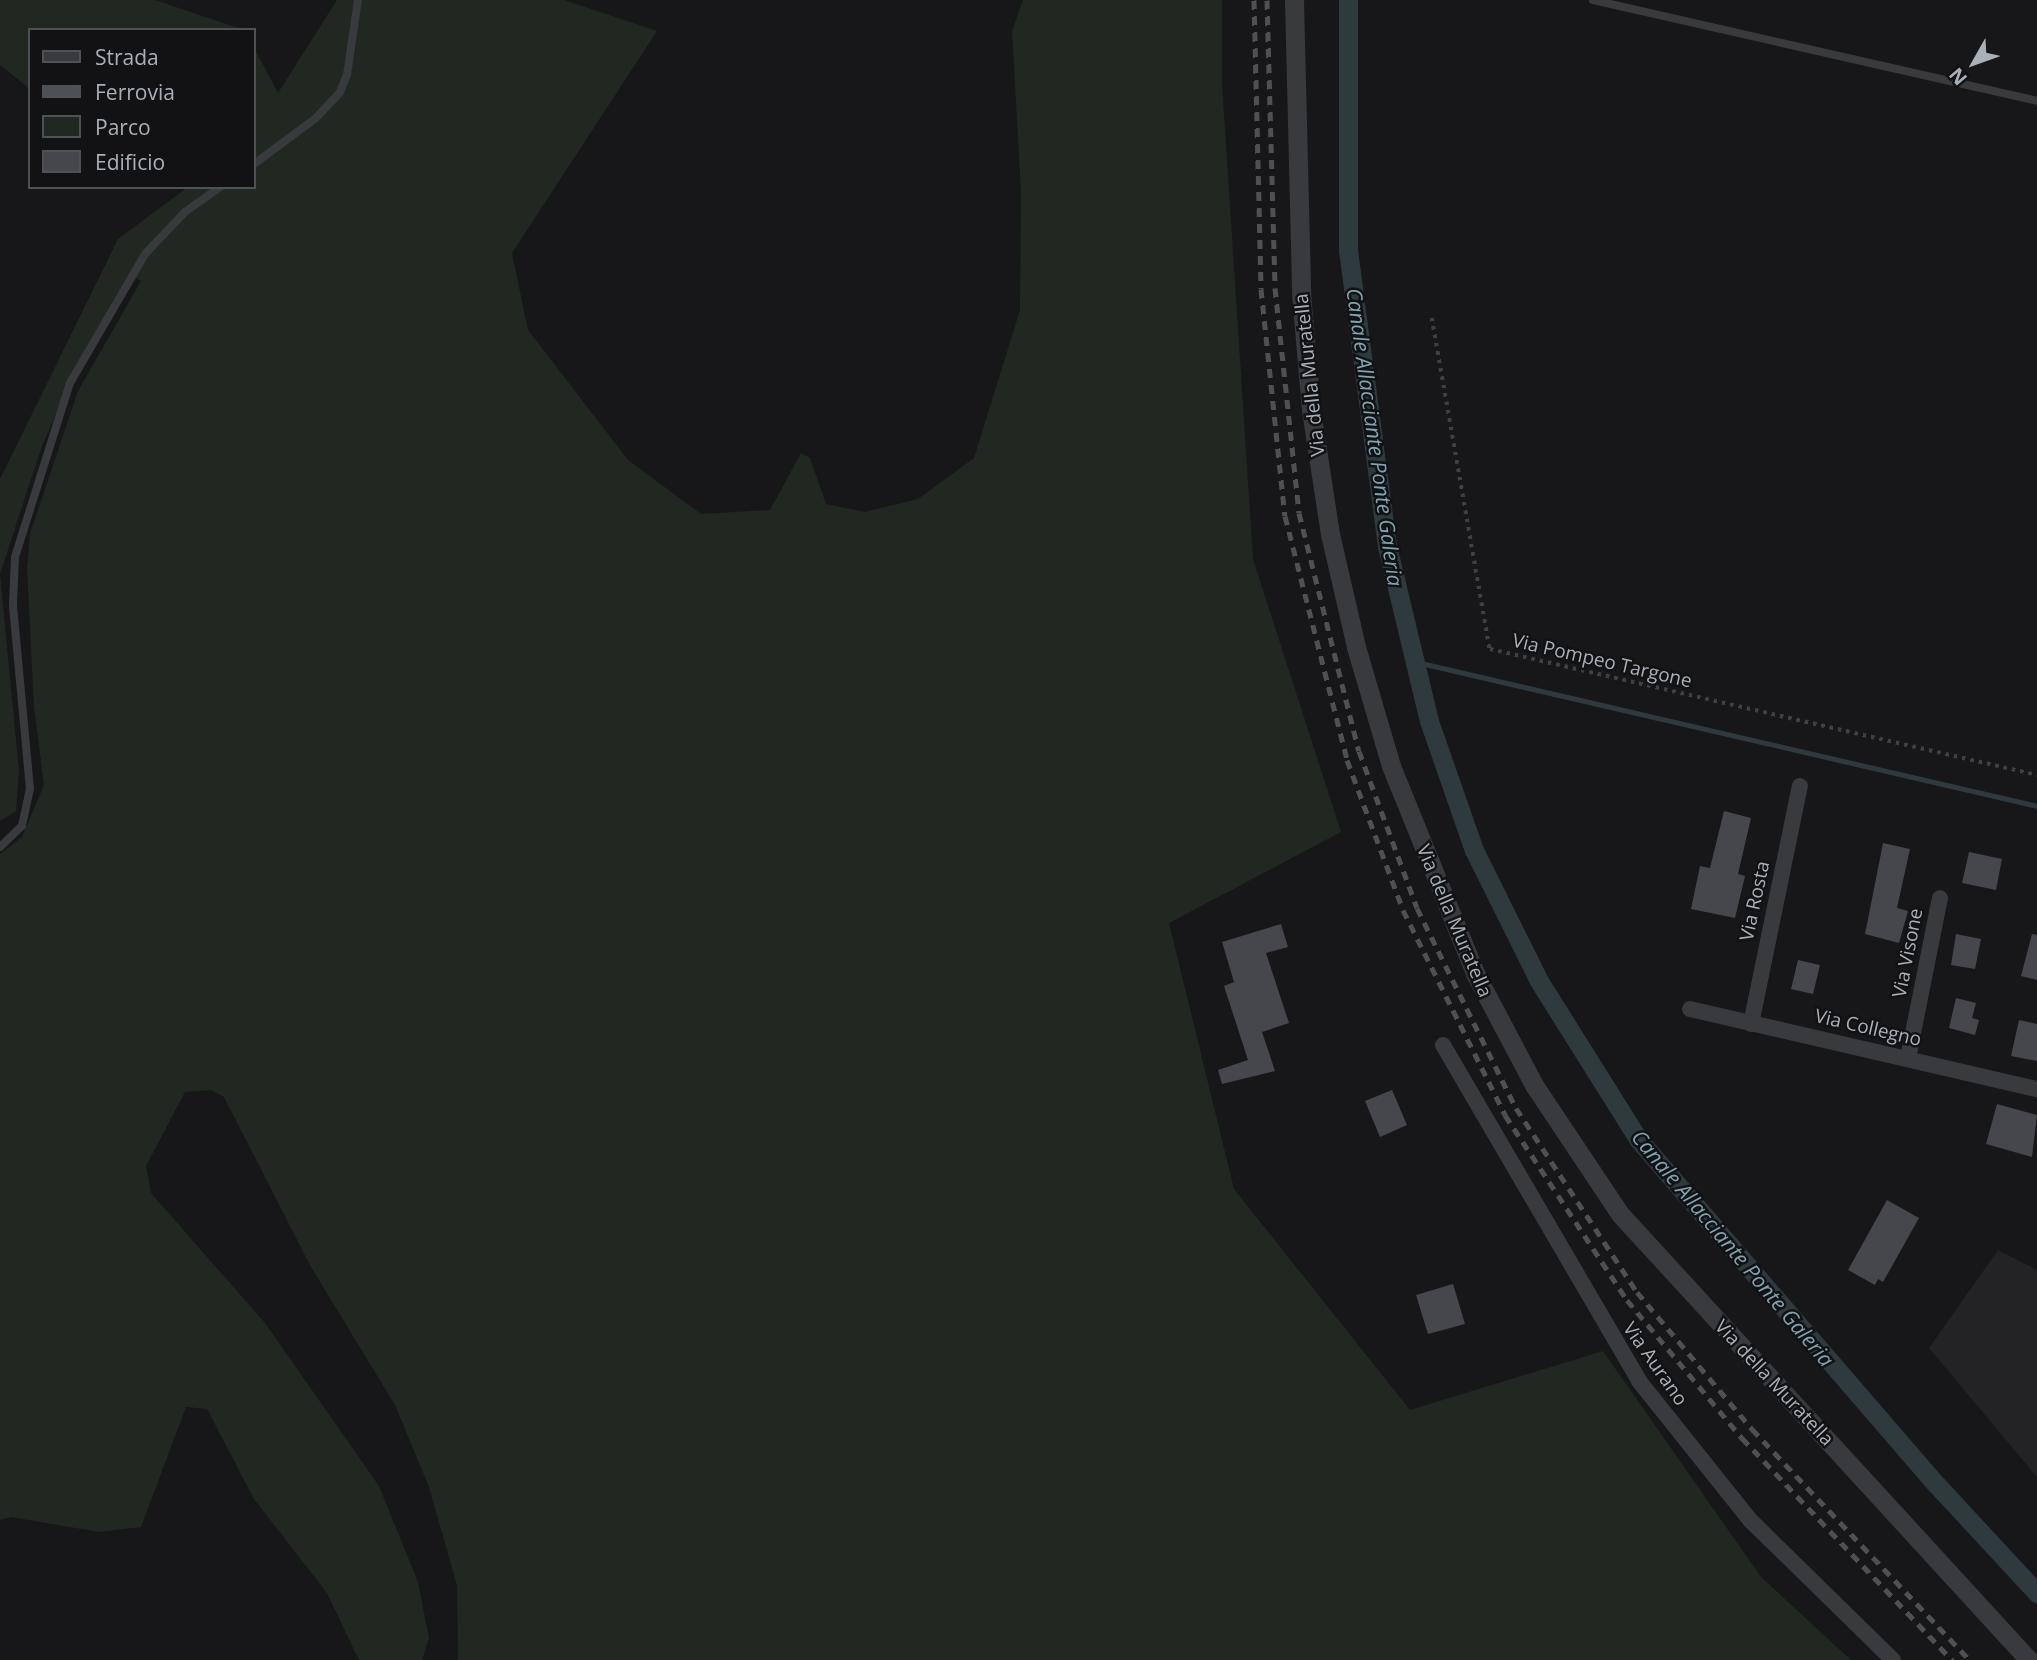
<!DOCTYPE html>
<style>
body{margin:0}
#map{position:relative;width:2037px;height:1660px;overflow:hidden;background:#171719;font-family:"Open Sans",sans-serif}
div>[style]{position:absolute}
.built>*{inset:0;background:#232326}
.green>*{inset:0;background:#212821}
.stream>*{height:5px;margin:-2.5px;padding:0 2.5px;transform-origin:2.5px;border-radius:2.5px;background:#2f3a3e}
.canal>*{height:19px;margin:-9.5px;padding:0 9.5px;transform-origin:9.5px;border-radius:9.5px;background:#2f3a3e}
.building>*{inset:0;background:#46474c}
.path>*{height:3.5px;margin-top:-1.75px;transform-origin:0;background:repeating-linear-gradient(90deg,#3e4144 0 3.5px,transparent 0 8.5px)}
.service>*{height:8px;margin:-4px;padding:0 4px;transform-origin:4px;border-radius:4px;background:#383a3d}
.minor>*{height:16px;margin:-8px;padding:0 8px;transform-origin:8px;border-radius:8px;background:#383a3d}
.tertiary>*{height:19px;margin:-9.5px;padding:0 9.5px;transform-origin:9.5px;border-radius:9.5px;background:#383a3d}
.rail>*{height:5px;margin-top:-2.5px;transform-origin:0;background:repeating-linear-gradient(90deg,#4d5054 0 9px,transparent 0 16px)}
span{translate:-50% -50%;white-space:nowrap;text-align:center;line-height:1.15;-webkit-text-stroke:5px #121214;paint-order:stroke}
.street-label{font-size:19px;color:#a9b0b8}
.water-label{font-size:21px;color:#81a4b2;font-style:italic}
.legend{position:absolute;left:28px;top:28px;width:228px;height:161px;box-sizing:border-box;background:#121214;border:2px solid #4e5156;margin:0;padding:9px 12px;list-style:none;font-size:21px;color:#a9b0b8}
.legend li{display:flex;align-items:center;gap:14px;height:35px}
.legend b{width:35px;border:2px solid #4e5156}
.north{position:absolute;left:1939px;top:28px;width:70px;height:70px;-webkit-text-stroke:5px #121214;paint-order:stroke;rotate:230deg;font-size:19px;font-weight:700;line-height:28px;text-align:center;color:#a9b0b8}
.north::after{content:'';display:block;margin:auto;width:24px;height:32px;background:#a9b0b8;clip-path:polygon(50% 0,100% 100%,50% 72%,0 100%)}
</style>
<div id="map">
<div class="built">
<i style="clip-path:polygon(1998px 1250px,2037px 1270px,2037px 1477px,1929px 1348px)"></i>
</div>
<div class="green">
<i style="clip-path:polygon(0 0,155px 0,244px 30px,30px 30px,30px 89px,0 65px)"></i>
<i style="clip-path:polygon(337px 0,564px 0,657px 31px,512px 253px,528px 330px,628px 460px,701px 514px,770px 510px,801px 453px,810px 458px,826px 504px,865px 512px,918px 499px,974px 458px,1020px 310px,1021px 192px,1012px 32px,1023px 0,1222px 0,1222px 83px,1253px 559px,1341px 832px,1169px 923px,1234px 1189px,1410px 1410px,1603px 1351px,1761px 1577px,1851px 1660px,458px 1660px,457px 1585px,429px 1487px,395px 1405px,311px 1267px,224px 1097px,211px 1090px,185px 1092px,146px 1166px,151px 1193px,265px 1323px,379px 1486px,418px 1582px,429px 1638px,422px 1660px,359px 1660px,327px 1593px,254px 1499px,207px 1409px,186px 1407px,141px 1527px,99px 1532px,11px 1517px,0 1520px,0 854px,22px 837px,44px 785px,34px 706px,27px 569px,30px 534px,78px 391px,141px 281px,131px 274px,79px 362px,42px 446px,0 574px,19px 771px,16px 811px,0 821px,0 479px,118px 239px,188px 187px,254px 187px,254px 48px,278px 93px)"></i>
</div>
<div class="stream">
<i style="left:1412px;top:661px;width:642px;rotate:13.06deg"></i>
</div>
<div class="canal">
<i style="left:1348px;top:0;width:250px;rotate:90deg"></i>
<i style="left:1348px;top:250px;width:299px;rotate:82.5deg"></i>
<i style="left:1387px;top:546px;width:180px;rotate:76.5deg"></i>
<i style="left:1429px;top:721px;width:137px;rotate:70.8deg"></i>
<i style="left:1474px;top:850px;width:146px;rotate:63.6deg"></i>
<i style="left:1539px;top:981px;width:186px;rotate:57.9deg"></i>
<i style="left:1638px;top:1139px;width:456px;rotate:49.2deg"></i>
<i style="left:1936px;top:1484px;width:149px;rotate:47.2deg"></i>
</div>
<div class="building">
<i style="clip-path:polygon(1724px 811px,1751px 818px,1738px 874px,1745px 876px,1735px 918px,1691px 909px,1700px 866px,1710px 868px)"></i>
<i style="clip-path:polygon(1883px 843px,1910px 849px,1897px 908px,1908px 911px,1899px 943px,1865px 934px)"></i>
<i style="clip-path:polygon(1969px 852px,2002px 859px,1996px 890px,1962px 883px)"></i>
<i style="clip-path:polygon(1281px 924px,1288px 947px,1266px 953px,1289px 1023px,1262px 1032px,1275px 1071px,1222px 1084px,1218px 1070px,1248px 1060px,1224px 986px,1234px 982px,1222px 942px)"></i>
<i style="clip-path:polygon(1956px 934px,1981px 939px,1975px 969px,1951px 965px)"></i>
<i style="clip-path:polygon(2032px 934px,2037px 935px,2037px 980px,2021px 976px)"></i>
<i style="clip-path:polygon(1798px 960px,1820px 965px,1813px 994px,1791px 989px)"></i>
<i style="clip-path:polygon(1956px 998px,1976px 1003px,1972px 1018px,1979px 1020px,1975px 1035px,1949px 1028px)"></i>
<i style="clip-path:polygon(2019px 1020px,2037px 1024px,2037px 1061px,2011px 1056px)"></i>
<i style="clip-path:polygon(1392px 1090px,1407px 1125px,1380px 1137px,1365px 1101px)"></i>
<i style="clip-path:polygon(1997px 1104px,2037px 1115px,2032px 1157px,1986px 1144px)"></i>
<i style="clip-path:polygon(1887px 1200px,1919px 1218px,1883px 1282px,1878px 1279px,1875px 1285px,1848px 1270px)"></i>
<i style="clip-path:polygon(1453px 1284px,1465px 1324px,1428px 1334px,1416px 1295px)"></i>
</div>
<div class="path">
<i style="left:1432px;top:318px;width:336px;rotate:80.1deg"></i>
<i style="left:1490px;top:649px;width:561px;rotate:12.97deg"></i>
</div>
<div class="service">
<i style="left:1593px;top:0;width:455px;rotate:12.8deg"></i>
<i style="left:254px;top:164px;width:77px;rotate:-36.6deg"></i>
<i style="left:316px;top:118px;width:35px;rotate:-47deg"></i>
<i style="left:340px;top:92px;width:18px;rotate:-68deg"></i>
<i style="left:347px;top:75px;width:76px;rotate:-81.7deg"></i>
<i style="left:0;top:847px;width:30px;rotate:-44deg"></i>
<i style="left:22px;top:826px;width:38px;rotate:-78deg"></i>
<i style="left:30px;top:789px;width:185px;rotate:-95.3deg"></i>
<i style="left:13px;top:605px;width:48px;rotate:-87.6deg"></i>
<i style="left:15px;top:557px;width:182px;rotate:-72.5deg"></i>
<i style="left:70px;top:383px;width:149px;rotate:-59.8deg"></i>
<i style="left:145px;top:254px;width:58px;rotate:-46.4deg"></i>
<i style="left:185px;top:212px;width:43px;rotate:-35.5deg"></i>
</div>
<div class="minor">
<i style="left:1690px;top:1009px;width:356px;rotate:13deg"></i>
<i style="left:1751px;top:1024px;width:243px;rotate:-78.4deg"></i>
<i style="left:1443px;top:1045px;width:389px;rotate:59.7deg"></i>
<i style="left:1639px;top:1381px;width:178px;rotate:51.4deg"></i>
<i style="left:1750px;top:1520px;width:200px;rotate:44.4deg"></i>
<i style="left:1908px;top:1058px;width:163px;rotate:-78.7deg"></i>
</div>
<div class="tertiary">
<i style="left:1294px;top:0;width:293px;rotate:88.6deg"></i>
<i style="left:1301px;top:293px;width:117px;rotate:85.1deg"></i>
<i style="left:1311px;top:410px;width:125px;rotate:81.3deg"></i>
<i style="left:1330px;top:534px;width:116px;rotate:77deg"></i>
<i style="left:1356px;top:647px;width:124px;rotate:73.6deg"></i>
<i style="left:1391px;top:766px;width:226px;rotate:67.9deg"></i>
<i style="left:1476px;top:975px;width:124px;rotate:62.2deg"></i>
<i style="left:1534px;top:1085px;width:155px;rotate:56.3deg"></i>
<i style="left:1620px;top:1214px;width:605px;rotate:47.48deg"></i>
</div>
<div class="rail">
<i style="left:1254px;top:0;width:289px;rotate:88.6deg"></i>
<i style="left:1261px;top:289px;width:228px;rotate:84deg"></i>
<i style="left:1285px;top:516px;width:252px;rotate:75.7deg"></i>
<i style="left:1347px;top:760px;width:160px;rotate:69.5deg"></i>
<i style="left:1403px;top:910px;width:229px;rotate:63.5deg"></i>
<i style="left:1505px;top:1115px;width:222px;rotate:56.6deg"></i>
<i style="left:1627px;top:1300px;width:180px;rotate:50.2deg"></i>
<i style="left:1742px;top:1438px;width:306px;rotate:46.6deg"></i>
<i style="left:1267px;top:0;width:288px;rotate:88.4deg"></i>
<i style="left:1275px;top:288px;width:226px;rotate:83.9deg"></i>
<i style="left:1299px;top:513px;width:245px;rotate:75.9deg"></i>
<i style="left:1359px;top:751px;width:167px;rotate:69.7deg"></i>
<i style="left:1417px;top:908px;width:223px;rotate:63.7deg"></i>
<i style="left:1516px;top:1108px;width:220px;rotate:56.7deg"></i>
<i style="left:1637px;top:1292px;width:179px;rotate:50deg"></i>
<i style="left:1752px;top:1429px;width:318px;rotate:46.7deg"></i>
</div>
<div class="street-label">
<span style="left:1310px;top:375px;rotate:-96deg">Via della Muratella</span>
<span style="left:1602px;top:661px;rotate:13deg">Via Pompeo Targone</span>
<span style="left:1755px;top:901px;rotate:-78deg">Via Rosta</span>
<span style="left:1454px;top:921px;rotate:67deg">Via della Muratella</span>
<span style="left:1908px;top:953px;rotate:-79deg">Via Visone</span>
<span style="left:1868px;top:1028px;rotate:13deg">Via Collegno</span>
<span style="left:1655px;top:1364px;rotate:55deg">Via Aurano</span>
<span style="left:1774px;top:1383px;rotate:47deg">Via della Muratella</span>
</div>
<div class="water-label">
<span style="left:1375px;top:437px;rotate:82deg">Canale Allacciante Ponte Galeria</span>
<span style="left:1733px;top:1248px;rotate:50deg">Canale Allacciante Ponte Galeria</span>
</div>
<ul class="legend">
<li><b style="height:9px;background:#383a3d"></b>Strada</li>
<li><b style="height:9px;background:#4d5054"></b>Ferrovia</li>
<li><b style="height:19px;background:#212821"></b>Parco</li>
<li><b style="height:19px;background:#46474c"></b>Edificio</li>
</ul>
<div class="north">N</div>
</div>
